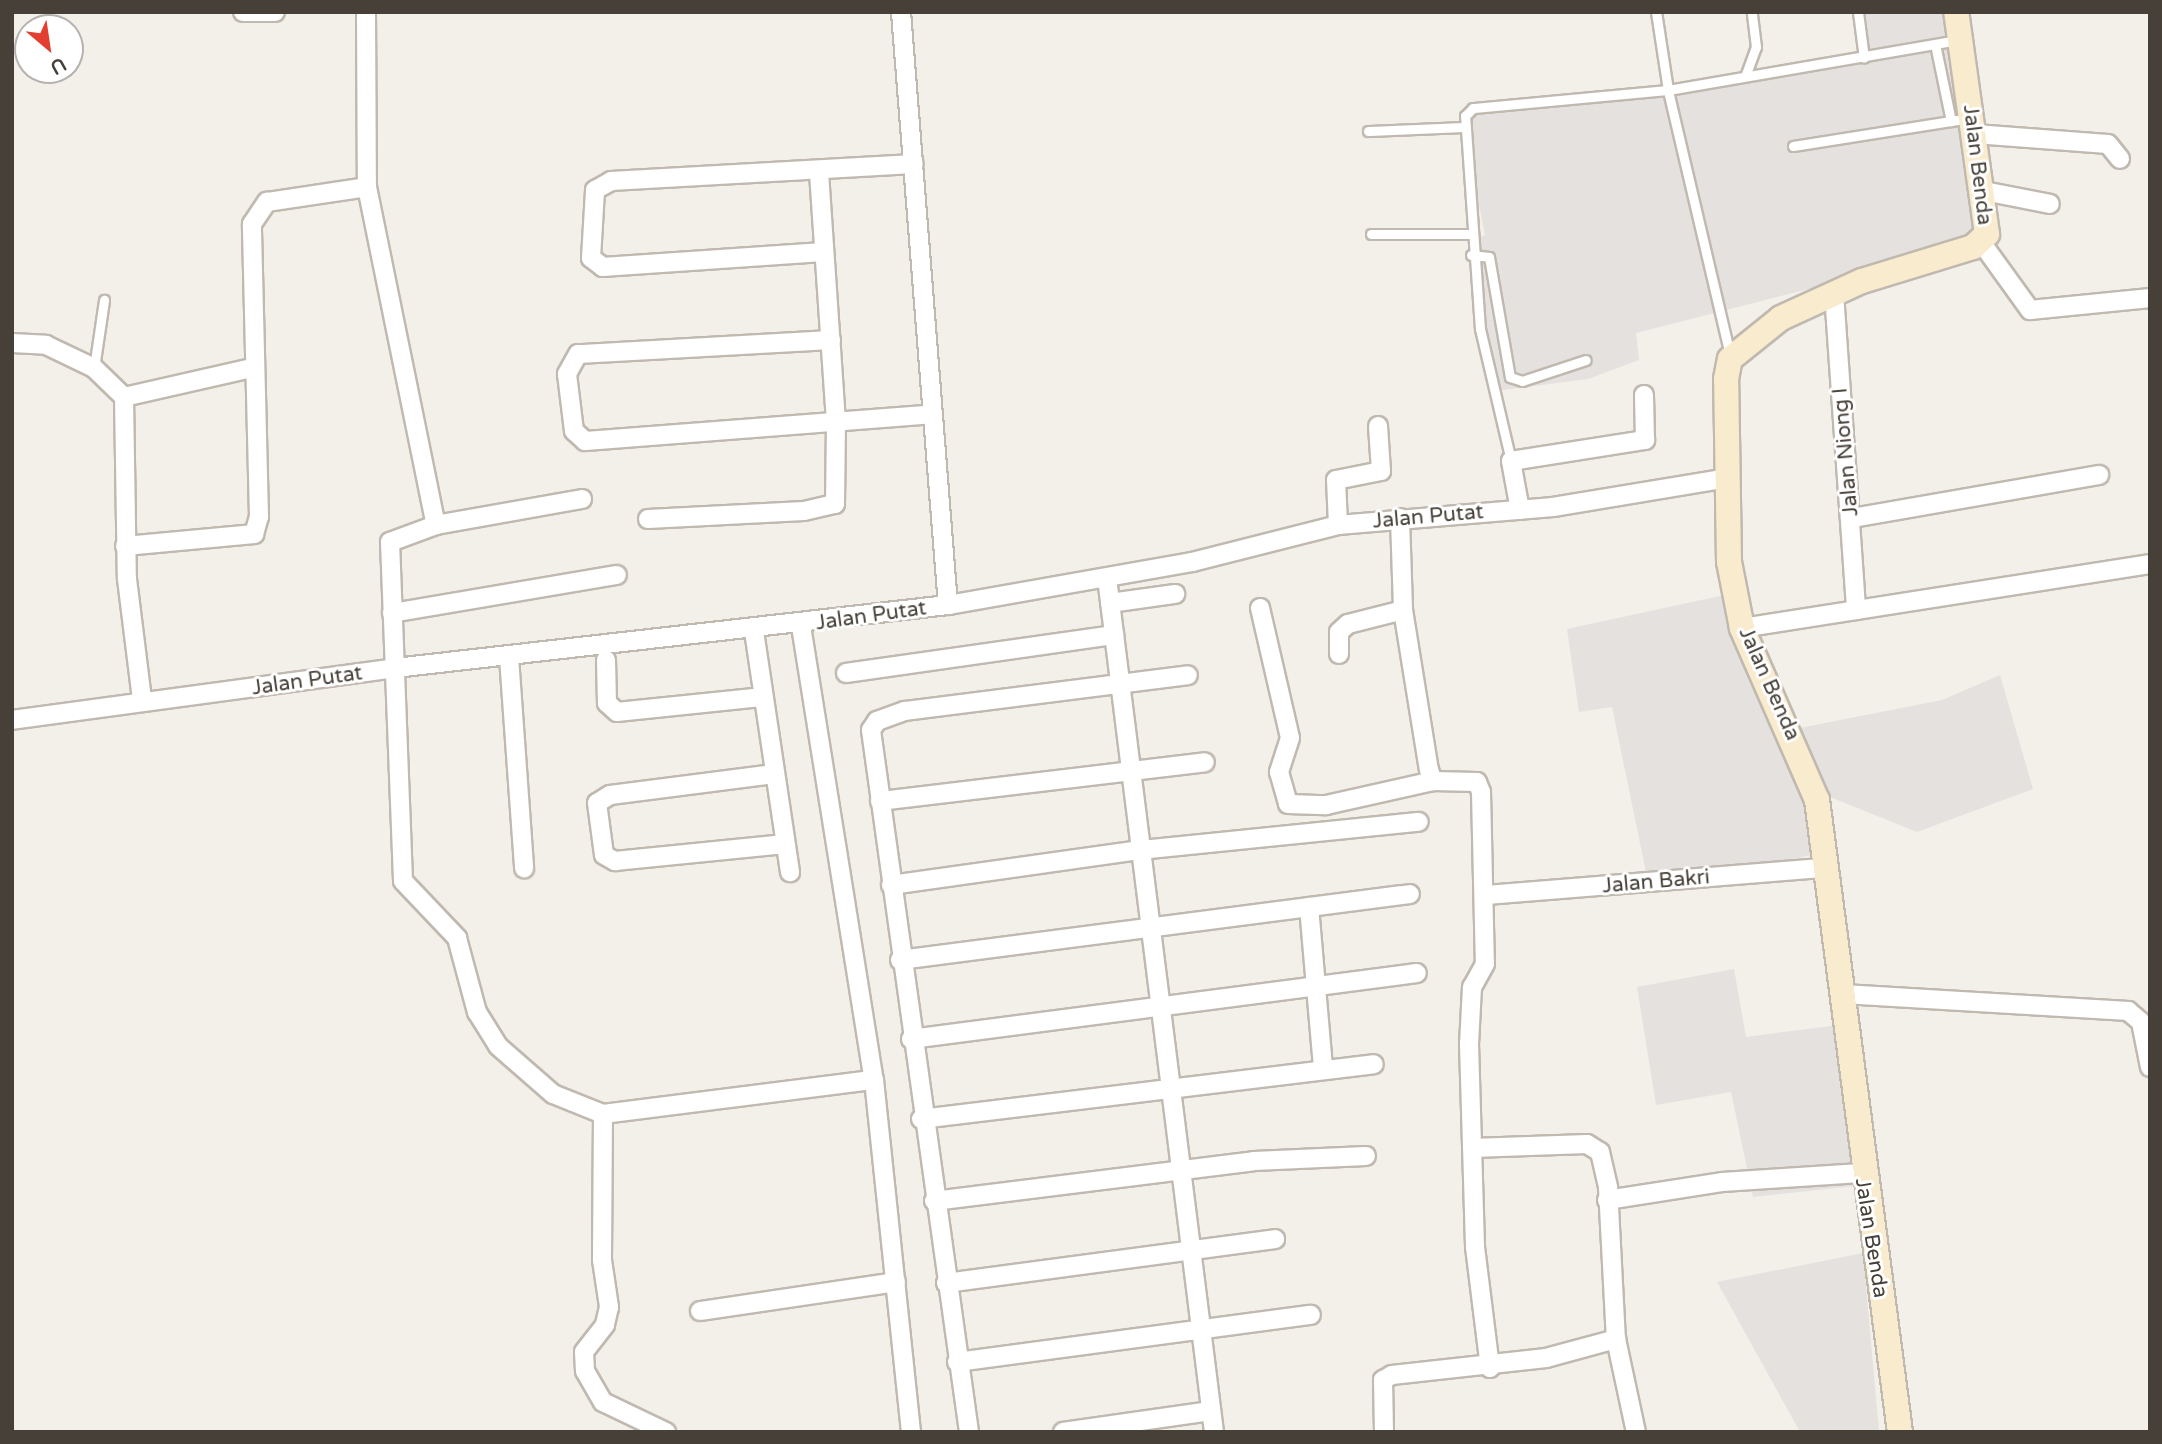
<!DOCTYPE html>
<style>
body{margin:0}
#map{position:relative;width:2162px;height:1444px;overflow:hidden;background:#f3efe9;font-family:"Varela Round",sans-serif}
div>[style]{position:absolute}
.industrial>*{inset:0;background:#e5e1de}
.roads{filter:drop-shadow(2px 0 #c0b9b0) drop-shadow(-2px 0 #c0b9b0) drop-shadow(0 2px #c0b9b0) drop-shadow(0 -2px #c0b9b0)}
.lane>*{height:9px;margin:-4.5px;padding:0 4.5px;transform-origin:4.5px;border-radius:4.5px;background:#fff}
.street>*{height:18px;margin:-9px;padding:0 9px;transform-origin:9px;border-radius:9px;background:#fff}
.secondary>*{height:24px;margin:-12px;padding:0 12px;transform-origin:12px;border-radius:12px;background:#f9ebcd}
span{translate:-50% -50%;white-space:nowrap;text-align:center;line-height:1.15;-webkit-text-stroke:6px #fff;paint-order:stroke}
.street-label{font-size:21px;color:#464038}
.frame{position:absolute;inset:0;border:14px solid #464038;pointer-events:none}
.north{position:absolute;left:14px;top:14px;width:70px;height:70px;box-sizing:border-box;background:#fff;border:2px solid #b5b3af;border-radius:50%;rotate:151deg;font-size:19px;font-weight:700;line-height:28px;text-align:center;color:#464038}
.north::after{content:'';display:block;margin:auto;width:24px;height:32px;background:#e33f30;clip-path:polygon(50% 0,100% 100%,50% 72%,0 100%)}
</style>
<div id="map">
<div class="industrial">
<i style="clip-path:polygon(1861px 12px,1957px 12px,1981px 221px,1973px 247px,1636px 333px,1639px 360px,1588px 379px,1495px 391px,1474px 242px,1485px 235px,1462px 117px,1865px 52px)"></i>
<i style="clip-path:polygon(1729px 594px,1747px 671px,1774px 733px,1942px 700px,2000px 675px,2033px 789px,1917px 832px,1830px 797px,1833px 851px,1649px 887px,1612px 707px,1579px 712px,1567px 629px)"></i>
<i style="clip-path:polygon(1734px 969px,1746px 1037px,1839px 1025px,1855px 1186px,1753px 1197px,1731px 1092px,1656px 1105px,1637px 987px)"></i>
<i style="clip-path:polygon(1863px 1253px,1879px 1432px,1800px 1432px,1717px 1282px)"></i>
</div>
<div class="roads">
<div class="lane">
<i style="left:1858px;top:12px;width:46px;rotate:82.6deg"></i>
<i style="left:1935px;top:44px;width:79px;rotate:78.3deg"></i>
<i style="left:1746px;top:74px;width:29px;rotate:-70deg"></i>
<i style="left:1756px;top:47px;width:35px;rotate:-97deg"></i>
<i style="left:1368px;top:131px;width:97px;rotate:-2.4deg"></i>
<i style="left:1793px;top:146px;width:179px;rotate:-9deg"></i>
<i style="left:1371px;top:234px;width:100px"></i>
<i style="left:1471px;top:255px;width:18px;rotate:6deg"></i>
<i style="left:1489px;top:257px;width:122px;rotate:80.1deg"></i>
<i style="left:1510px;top:377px;width:13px;rotate:18deg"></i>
<i style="left:1522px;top:381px;width:67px;rotate:-18.2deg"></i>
<i style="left:1730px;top:355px;width:272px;rotate:-103.2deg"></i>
<i style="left:1668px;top:90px;width:294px;rotate:-9.8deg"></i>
<i style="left:94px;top:368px;width:69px;rotate:-81.6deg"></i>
<i style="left:1511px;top:461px;width:136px;rotate:-103.2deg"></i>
<i style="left:1480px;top:329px;width:214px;rotate:-94deg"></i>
<i style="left:1465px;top:116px;width:11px;rotate:-45deg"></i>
<i style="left:1473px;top:108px;width:196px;rotate:-5.3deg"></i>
<i style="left:1668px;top:90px;width:79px;rotate:-98.7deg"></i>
</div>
<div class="street">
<i style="left:243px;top:12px;width:32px"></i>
<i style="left:366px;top:12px;width:175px;rotate:89.7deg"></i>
<i style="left:367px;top:187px;width:345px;rotate:78.5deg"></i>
<i style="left:901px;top:12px;width:595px;rotate:85.47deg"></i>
<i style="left:1975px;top:134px;width:133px;rotate:4.3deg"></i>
<i style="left:2108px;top:144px;width:19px;rotate:51deg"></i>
<i style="left:1984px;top:191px;width:67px;rotate:11.1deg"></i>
<i style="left:1981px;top:242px;width:84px;rotate:54.2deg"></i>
<i style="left:2030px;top:310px;width:121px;rotate:-5.7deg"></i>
<i style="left:823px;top:252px;width:221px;rotate:176.1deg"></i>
<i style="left:603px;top:267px;width:15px;rotate:-143deg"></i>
<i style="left:591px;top:258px;width:68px;rotate:-86.6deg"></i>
<i style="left:595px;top:190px;width:18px;rotate:-29deg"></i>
<i style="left:611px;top:181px;width:303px;rotate:-3.2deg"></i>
<i style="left:1834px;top:293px;width:318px;rotate:86deg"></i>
<i style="left:831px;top:340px;width:253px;rotate:176.8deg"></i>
<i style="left:578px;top:354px;width:23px;rotate:119deg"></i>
<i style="left:567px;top:374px;width:57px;rotate:83deg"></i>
<i style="left:574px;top:431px;width:15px;rotate:42deg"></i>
<i style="left:585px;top:441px;width:348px;rotate:-4.4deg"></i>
<i style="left:12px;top:343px;width:34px;rotate:3deg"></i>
<i style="left:46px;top:345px;width:53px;rotate:25.6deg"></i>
<i style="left:94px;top:368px;width:42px;rotate:44deg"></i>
<i style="left:124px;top:397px;width:182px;rotate:89.1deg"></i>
<i style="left:127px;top:579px;width:122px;rotate:82.9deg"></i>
<i style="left:124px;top:397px;width:131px;rotate:-12.8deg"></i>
<i style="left:582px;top:499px;width:148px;rotate:169.9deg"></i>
<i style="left:436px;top:525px;width:49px;rotate:159.7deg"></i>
<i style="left:390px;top:542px;width:339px;rotate:87.8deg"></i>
<i style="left:403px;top:881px;width:79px;rotate:46.5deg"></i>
<i style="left:457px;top:938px;width:77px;rotate:74.9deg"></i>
<i style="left:477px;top:1012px;width:40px;rotate:58deg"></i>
<i style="left:498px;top:1046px;width:73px;rotate:41.1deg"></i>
<i style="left:553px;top:1094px;width:54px;rotate:21.8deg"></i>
<i style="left:603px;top:1114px;width:273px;rotate:-7.2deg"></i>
<i style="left:1520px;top:510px;width:50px;rotate:-100.4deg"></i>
<i style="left:1511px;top:461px;width:136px;rotate:-8.9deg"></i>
<i style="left:1645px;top:440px;width:45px;rotate:-91.3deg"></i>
<i style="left:1400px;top:518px;width:92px;rotate:88.1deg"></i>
<i style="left:1403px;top:610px;width:162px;rotate:80.8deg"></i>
<i style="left:1429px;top:770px;width:12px;rotate:70deg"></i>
<i style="left:1433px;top:781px;width:44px;rotate:1.3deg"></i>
<i style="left:1477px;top:782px;width:11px;rotate:68deg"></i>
<i style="left:1481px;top:792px;width:172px;rotate:88.7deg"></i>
<i style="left:1485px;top:964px;width:26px;rotate:119deg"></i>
<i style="left:1472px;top:987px;width:57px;rotate:93deg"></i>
<i style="left:1469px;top:1044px;width:203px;rotate:88.3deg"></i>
<i style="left:1475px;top:1247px;width:122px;rotate:82.9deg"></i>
<i style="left:1852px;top:518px;width:251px;rotate:-9.9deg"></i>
<i style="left:648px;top:519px;width:156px;rotate:-2.9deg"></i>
<i style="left:804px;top:511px;width:32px;rotate:-13deg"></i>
<i style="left:835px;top:504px;width:82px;rotate:-89.3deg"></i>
<i style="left:836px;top:422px;width:252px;rotate:-93.9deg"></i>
<i style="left:1338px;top:525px;width:45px;rotate:-92.5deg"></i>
<i style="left:1336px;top:480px;width:46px;rotate:-11.3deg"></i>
<i style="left:1381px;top:471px;width:45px;rotate:-93.8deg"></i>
<i style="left:125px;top:546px;width:130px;rotate:-5.3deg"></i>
<i style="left:254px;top:534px;width:18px;rotate:-74deg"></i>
<i style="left:259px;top:517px;width:293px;rotate:-91.4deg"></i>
<i style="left:252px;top:224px;width:27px;rotate:-56deg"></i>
<i style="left:267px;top:202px;width:101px;rotate:-8.5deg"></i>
<i style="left:1107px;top:578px;width:861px;rotate:82.86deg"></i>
<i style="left:1110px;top:603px;width:66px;rotate:-7.9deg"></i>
<i style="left:1260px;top:608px;width:133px;rotate:77deg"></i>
<i style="left:1290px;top:738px;width:36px;rotate:108deg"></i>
<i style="left:1279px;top:772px;width:33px;rotate:74deg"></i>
<i style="left:1288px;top:804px;width:38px;rotate:2deg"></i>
<i style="left:1326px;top:805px;width:110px;rotate:-12.6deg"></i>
<i style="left:392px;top:613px;width:228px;rotate:-9.6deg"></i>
<i style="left:801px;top:626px;width:460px;rotate:80.9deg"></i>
<i style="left:874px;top:1080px;width:354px;rotate:84deg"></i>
<i style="left:1742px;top:628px;width:413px;rotate:-8.9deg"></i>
<i style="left:754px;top:631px;width:244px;rotate:81.5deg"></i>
<i style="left:1339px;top:654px;width:22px;rotate:-90deg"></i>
<i style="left:1339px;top:632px;width:12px;rotate:-42deg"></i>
<i style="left:1348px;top:624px;width:57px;rotate:-14.3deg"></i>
<i style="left:509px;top:657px;width:212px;rotate:85.9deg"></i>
<i style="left:606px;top:660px;width:43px;rotate:88.7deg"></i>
<i style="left:607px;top:703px;width:13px;rotate:42deg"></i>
<i style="left:617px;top:712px;width:145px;rotate:-5.9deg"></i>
<i style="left:846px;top:673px;width:271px;rotate:-8.1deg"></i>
<i style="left:12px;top:720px;width:387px;rotate:-7.7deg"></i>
<i style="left:395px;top:668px;width:557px;rotate:-6.5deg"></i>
<i style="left:948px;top:605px;width:248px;rotate:-10deg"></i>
<i style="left:1192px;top:562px;width:151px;rotate:-14.2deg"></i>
<i style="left:1338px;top:525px;width:216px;rotate:-4.8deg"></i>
<i style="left:1553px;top:507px;width:172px;rotate:-9.4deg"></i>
<i style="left:774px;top:774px;width:165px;rotate:172.7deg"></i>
<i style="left:610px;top:795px;width:15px;rotate:148deg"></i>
<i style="left:597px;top:803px;width:52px;rotate:82.3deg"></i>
<i style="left:604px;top:855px;width:13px;rotate:29deg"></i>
<i style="left:615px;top:861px;width:171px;rotate:-5.7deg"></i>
<i style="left:880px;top:801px;width:327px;rotate:-6.8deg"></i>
<i style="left:891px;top:885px;width:252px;rotate:-8deg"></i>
<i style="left:1141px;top:850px;width:279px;rotate:-5.8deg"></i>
<i style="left:1486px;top:895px;width:340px;rotate:-4.6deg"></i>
<i style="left:1309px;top:907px;width:161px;rotate:85deg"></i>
<i style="left:900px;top:960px;width:514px;rotate:-7.37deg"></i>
<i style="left:1843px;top:994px;width:286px;rotate:3.4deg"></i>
<i style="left:2128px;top:1011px;width:17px;rotate:40deg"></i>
<i style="left:2141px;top:1022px;width:46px;rotate:78.7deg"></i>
<i style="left:911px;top:1039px;width:510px;rotate:-7.43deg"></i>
<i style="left:603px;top:1114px;width:146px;rotate:90.4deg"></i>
<i style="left:602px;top:1260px;width:48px;rotate:81.5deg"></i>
<i style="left:609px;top:1307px;width:18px;rotate:103deg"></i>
<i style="left:605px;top:1325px;width:34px;rotate:128deg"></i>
<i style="left:584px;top:1352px;width:19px;rotate:87deg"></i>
<i style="left:585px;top:1371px;width:36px;rotate:60deg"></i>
<i style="left:603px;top:1402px;width:70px;rotate:25.5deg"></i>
<i style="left:921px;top:1119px;width:456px;rotate:-6.9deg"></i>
<i style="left:1472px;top:1148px;width:115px;rotate:-2deg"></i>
<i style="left:1587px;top:1144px;width:15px;rotate:32deg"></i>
<i style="left:1600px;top:1152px;width:37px;rotate:77deg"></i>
<i style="left:1608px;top:1188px;width:151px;rotate:87deg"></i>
<i style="left:1616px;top:1339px;width:95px;rotate:77.9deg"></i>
<i style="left:1607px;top:1200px;width:116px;rotate:-8.9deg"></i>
<i style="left:1722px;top:1182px;width:139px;rotate:-3.7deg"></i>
<i style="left:934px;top:1201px;width:322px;rotate:-7.1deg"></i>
<i style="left:1254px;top:1161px;width:112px;rotate:-2.6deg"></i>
<i style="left:946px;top:1283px;width:332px;rotate:-7.6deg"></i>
<i style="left:700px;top:1311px;width:198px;rotate:-8.4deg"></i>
<i style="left:957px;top:1362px;width:357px;rotate:-7.6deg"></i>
<i style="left:969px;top:1432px;width:709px;rotate:-97.95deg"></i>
<i style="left:871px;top:730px;width:11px;rotate:-56deg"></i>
<i style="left:877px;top:721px;width:30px;rotate:-20deg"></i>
<i style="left:905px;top:711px;width:285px;rotate:-7.2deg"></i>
<i style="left:1063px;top:1432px;width:149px;rotate:-8.1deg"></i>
<i style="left:1384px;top:1432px;width:52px;rotate:-91.1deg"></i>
<i style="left:1383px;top:1380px;width:10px;rotate:-29deg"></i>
<i style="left:1392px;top:1375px;width:155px;rotate:-6.3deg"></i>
<i style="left:1546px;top:1358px;width:73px;rotate:-15.2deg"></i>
</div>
<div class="secondary">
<i style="left:1900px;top:1432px;width:637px;rotate:-97.48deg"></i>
<i style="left:1817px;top:800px;width:188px;rotate:-113.6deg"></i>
<i style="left:1742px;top:628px;width:67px;rotate:-101.1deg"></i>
<i style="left:1729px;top:562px;width:183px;rotate:-90.9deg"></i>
<i style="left:1726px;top:379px;width:20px;rotate:-79deg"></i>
<i style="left:1730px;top:359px;width:65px;rotate:-38.8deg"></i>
<i style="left:1781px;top:318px;width:89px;rotate:-24.6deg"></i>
<i style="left:1862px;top:281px;width:116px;rotate:-17deg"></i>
<i style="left:1973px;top:247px;width:19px;rotate:-43deg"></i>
<i style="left:1987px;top:234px;width:224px;rotate:-97.9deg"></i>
</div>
</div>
<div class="street-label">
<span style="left:1977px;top:165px;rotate:83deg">Jalan Benda</span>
<span style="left:1846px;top:452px;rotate:-95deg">Jalan Niong I</span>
<span style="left:1428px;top:517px;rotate:-5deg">Jalan Putat</span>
<span style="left:871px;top:616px;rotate:-8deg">Jalan Putat</span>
<span style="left:307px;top:681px;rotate:-8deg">Jalan Putat</span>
<span style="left:1769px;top:684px;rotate:66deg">Jalan Benda</span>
<span style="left:1656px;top:882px;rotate:-5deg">Jalan Bakri</span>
<span style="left:1871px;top:1238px;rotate:81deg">Jalan Benda</span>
</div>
<div class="frame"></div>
<div class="north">U</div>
</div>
